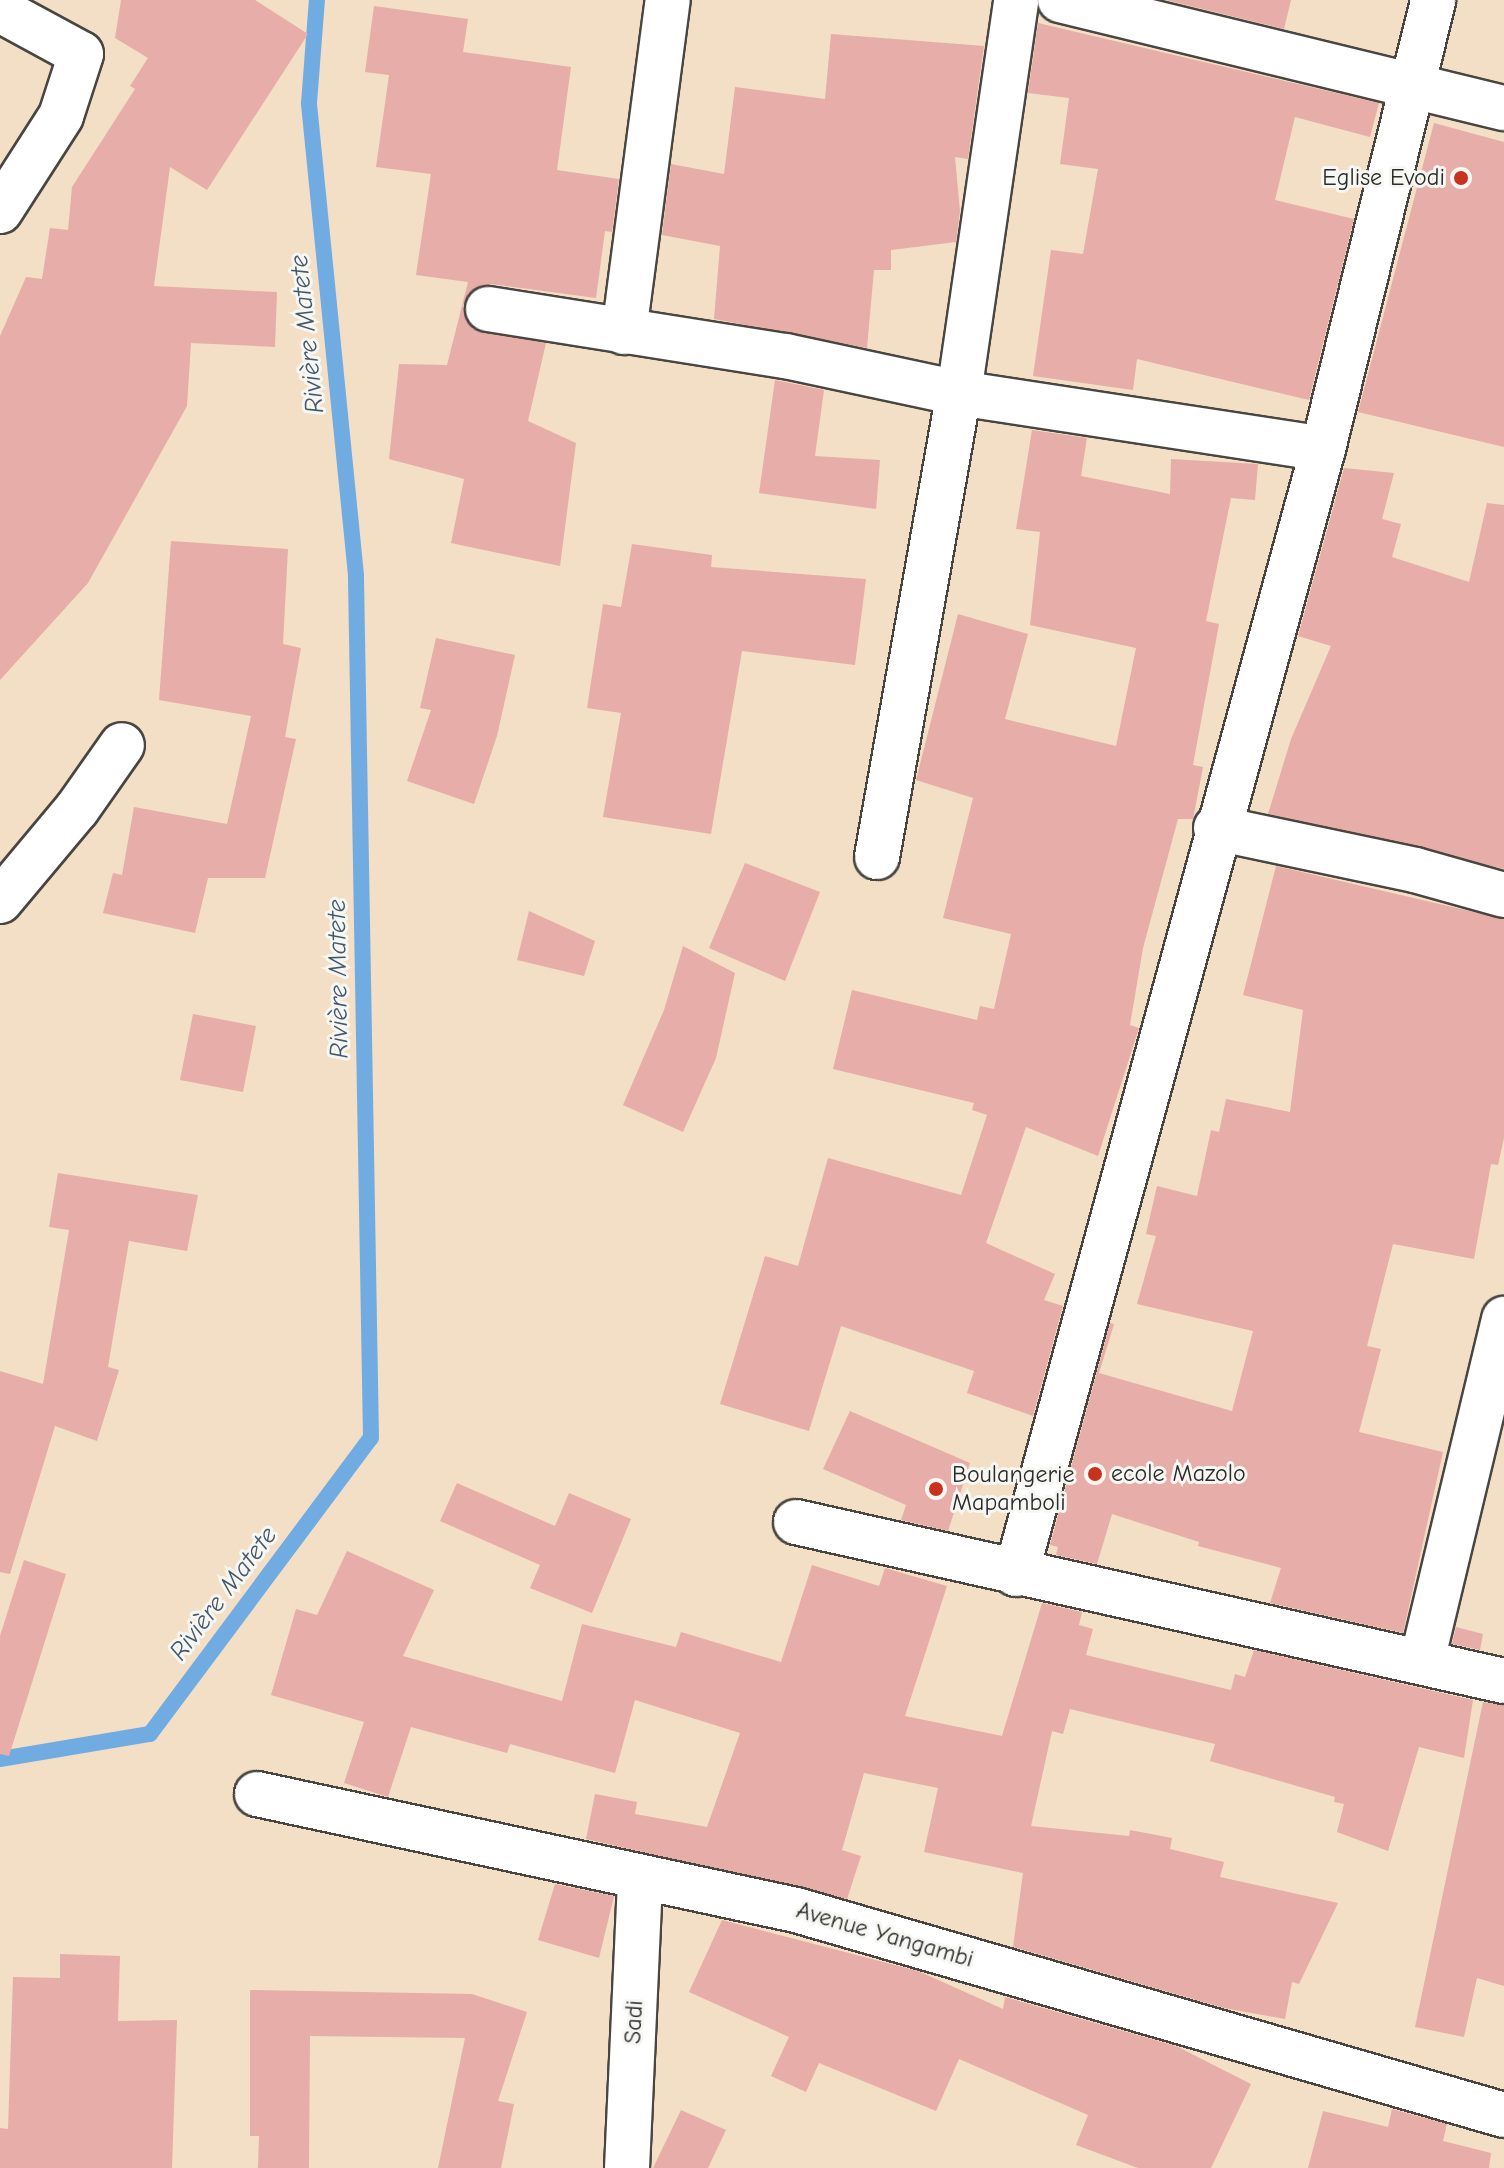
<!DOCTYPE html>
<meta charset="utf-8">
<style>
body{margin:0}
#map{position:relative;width:1504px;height:2168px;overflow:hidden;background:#f2dfc5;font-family:"Comic Neue",sans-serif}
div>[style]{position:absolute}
.stream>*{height:16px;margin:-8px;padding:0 8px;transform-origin:8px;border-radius:8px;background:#70ace2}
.building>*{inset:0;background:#e7ada8}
.roads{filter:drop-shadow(2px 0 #494642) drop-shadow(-2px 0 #494642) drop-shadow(0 2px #494642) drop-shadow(0 -2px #494642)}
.minor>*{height:44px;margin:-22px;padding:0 22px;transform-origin:22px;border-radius:22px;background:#fff}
.dots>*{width:22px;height:22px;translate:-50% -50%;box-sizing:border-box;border:4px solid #f6f6f2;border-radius:50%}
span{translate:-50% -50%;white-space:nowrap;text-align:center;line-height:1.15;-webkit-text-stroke:6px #f6f6f2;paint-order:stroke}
.poi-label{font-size:24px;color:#2b2b2b}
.right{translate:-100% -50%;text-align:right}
.left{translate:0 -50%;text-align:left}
.street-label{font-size:24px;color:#2b2b2b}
.water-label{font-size:26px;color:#43586b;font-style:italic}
</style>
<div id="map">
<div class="stream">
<i style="left:0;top:1759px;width:152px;rotate:-9.5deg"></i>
<i style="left:150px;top:1734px;width:369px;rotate:-53.3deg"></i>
<i style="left:371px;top:1438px;width:863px;rotate:-91deg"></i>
<i style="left:356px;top:575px;width:474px;rotate:-95.7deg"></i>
<i style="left:309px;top:103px;width:103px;rotate:-85.6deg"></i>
</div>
<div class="building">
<i style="clip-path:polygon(121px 0,255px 0,308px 34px,207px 190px,170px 167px,154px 286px,277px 292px,275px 347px,191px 343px,187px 406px,88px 583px,0 680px,0 336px,26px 277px,42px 279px,50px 228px,68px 230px,72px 187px,135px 89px,130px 86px,148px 58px,115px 38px)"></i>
<i style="clip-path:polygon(1166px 0,1291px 0,1284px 29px)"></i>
<i style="clip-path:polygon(374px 6px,468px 19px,463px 52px,571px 67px,557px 170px,619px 179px,612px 232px,605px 231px,596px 298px,491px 284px,469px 293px,463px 306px,473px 329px,546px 343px,528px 421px,576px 443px,560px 566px,451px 543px,464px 479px,389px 459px,399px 364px,447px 365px,468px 282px,416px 275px,431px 174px,376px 167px,389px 75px,365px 72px)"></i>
<i style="clip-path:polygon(1038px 23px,1379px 103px,1370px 137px,1295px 117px,1275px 200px,1354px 219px,1309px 400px,1137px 359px,1133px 390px,1033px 376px,1051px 250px,1083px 254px,1098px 169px,1060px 164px,1069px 98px,1028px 93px)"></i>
<i style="clip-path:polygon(831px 34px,984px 46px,968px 159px,955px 157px,960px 211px,956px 242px,891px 250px,891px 270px,874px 270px,867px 348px,714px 319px,720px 246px,662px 235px,671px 164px,724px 174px,735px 87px,825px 99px)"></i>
<i style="clip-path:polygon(1434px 123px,1504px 142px,1504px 447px,1358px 412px)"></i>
<i style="clip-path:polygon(775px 380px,824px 390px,815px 456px,880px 460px,876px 509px,759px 493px)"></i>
<i style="clip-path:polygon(1032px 430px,1087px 438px,1081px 476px,1170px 494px,1171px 459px,1258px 464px,1255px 500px,1231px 498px,1206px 621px,1219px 624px,1193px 765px,1203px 767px,1193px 819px,1178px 819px,1143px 948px,1130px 1025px,1139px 1028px,1098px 1156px,1026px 1127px,986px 1243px,1055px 1274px,1044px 1300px,1063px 1306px,1033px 1416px,967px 1393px,974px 1371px,841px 1326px,809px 1431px,720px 1404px,765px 1256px,798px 1266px,828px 1158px,961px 1195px,987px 1115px,972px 1110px,974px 1103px,833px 1069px,852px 990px,977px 1020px,980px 1006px,994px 1009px,1011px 934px,943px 918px,973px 798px,916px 780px,958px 614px,1028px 634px,1005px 719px,1116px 746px,1136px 648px,1030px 625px,1040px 532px,1016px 529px)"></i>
<i style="clip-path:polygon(1344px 468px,1394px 473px,1382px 519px,1401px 524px,1392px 557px,1469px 582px,1487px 503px,1504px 505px,1504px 869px,1268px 814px,1291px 739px,1331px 646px,1298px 636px)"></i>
<i style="clip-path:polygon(171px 541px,288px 549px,283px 644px,301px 648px,285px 737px,296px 739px,265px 878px,208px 878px,195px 933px,103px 913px,113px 873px,122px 875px,134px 807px,227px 824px,251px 716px,159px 700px)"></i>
<i style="clip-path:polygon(632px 544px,712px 555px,711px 567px,866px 579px,855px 665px,742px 651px,711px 834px,603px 817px,621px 713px,587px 708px,603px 604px,621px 607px)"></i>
<i style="clip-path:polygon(436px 638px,515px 655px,497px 736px,474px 804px,407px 781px,431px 710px,420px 708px)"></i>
<i style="clip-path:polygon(745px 863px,820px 892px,785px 981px,709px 948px)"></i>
<i style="clip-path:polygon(1276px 866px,1504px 919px,1504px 1138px,1498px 1165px,1491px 1164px,1474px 1259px,1393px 1244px,1367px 1346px,1381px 1349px,1359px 1432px,1443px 1452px,1403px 1633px,1270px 1603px,1281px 1568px,1198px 1546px,1199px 1542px,1112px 1514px,1097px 1564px,1056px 1555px,1058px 1547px,1050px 1545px,1110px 1323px,1114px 1324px,1099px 1373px,1232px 1411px,1253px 1331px,1137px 1304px,1156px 1236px,1146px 1234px,1157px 1186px,1197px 1196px,1211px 1130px,1219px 1132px,1226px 1099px,1290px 1112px,1303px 1010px,1243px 995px)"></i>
<i style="clip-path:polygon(529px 911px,595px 941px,584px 976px,517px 960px)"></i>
<i style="clip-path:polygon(683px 946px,735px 973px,716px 1058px,683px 1132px,623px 1105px,664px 1010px)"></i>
<i style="clip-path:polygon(193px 1014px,256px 1026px,243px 1092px,180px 1080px)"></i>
<i style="clip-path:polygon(58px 1173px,198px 1195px,187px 1251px,129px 1241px,108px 1367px,119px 1370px,97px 1441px,55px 1426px,10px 1574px,0 1572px,0 1371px,43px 1384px,69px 1230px,49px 1227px)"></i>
<i style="clip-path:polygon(850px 1411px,970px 1463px,948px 1531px,901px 1520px,906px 1505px,823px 1469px)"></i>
<i style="clip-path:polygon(457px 1483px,555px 1526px,569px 1493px,631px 1519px,592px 1613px,530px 1588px,540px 1565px,440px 1521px)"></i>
<i style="clip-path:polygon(347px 1551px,434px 1590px,403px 1656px,562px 1701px,582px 1624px,676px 1647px,681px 1632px,781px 1662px,812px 1565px,879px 1586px,885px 1568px,947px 1586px,905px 1716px,1002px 1736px,1042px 1603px,1082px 1612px,1079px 1625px,1093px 1629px,1086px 1655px,1231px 1690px,1235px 1674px,1245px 1677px,1254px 1650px,1473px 1700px,1464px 1758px,1419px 1747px,1388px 1851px,1337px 1832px,1344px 1804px,1334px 1802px,1335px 1797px,1210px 1761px,1215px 1744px,1070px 1709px,1063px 1734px,1052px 1731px,1031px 1826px,1129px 1836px,1130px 1830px,1172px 1838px,1170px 1849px,1224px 1862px,1220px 1877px,1338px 1903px,1299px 1984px,1292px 1982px,1285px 2019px,1224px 2008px,1013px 1947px,1023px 1873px,924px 1852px,938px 1788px,864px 1773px,842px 1850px,861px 1856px,847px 1899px,586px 1839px,595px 1794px,637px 1802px,635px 1814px,707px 1827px,740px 1733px,635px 1700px,615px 1773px,510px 1744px,507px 1753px,411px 1727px,388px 1797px,344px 1783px,364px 1722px,271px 1695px,296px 1609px,317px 1615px)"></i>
<i style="clip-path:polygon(24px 1560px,66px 1574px,9px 1756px,0 1754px,0 1636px)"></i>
<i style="clip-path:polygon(1456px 1627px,1483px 1634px,1480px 1650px,1452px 1644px)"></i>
<i style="clip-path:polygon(1483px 1702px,1504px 1705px,1504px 1986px,1477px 1978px,1464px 2037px,1415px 2027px)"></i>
<i style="clip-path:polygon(555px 1884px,614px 1896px,599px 1958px,538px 1940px)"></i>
<i style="clip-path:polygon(722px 1920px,918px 1971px,1003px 2009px,1005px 1997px,1176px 2046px,1251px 2084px,1211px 2168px,1138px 2168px,1076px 2145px,1088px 2115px,959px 2059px,936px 2111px,819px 2063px,806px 2092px,771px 2076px,789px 2037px,689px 1992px)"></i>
<i style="clip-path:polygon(60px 1954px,120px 1956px,118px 2021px,177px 2020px,172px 2168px,0 2168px,0 2128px,8px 2129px,13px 1977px,60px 1978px)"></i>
<i style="clip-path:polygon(250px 1990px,472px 1994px,527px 2012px,498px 2101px,514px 2104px,501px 2168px,438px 2168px,465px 2038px,310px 2036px,309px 2168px,258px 2168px,259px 2136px,250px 2136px)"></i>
<i style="clip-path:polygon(1392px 2109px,1447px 2124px,1443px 2141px,1491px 2153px,1489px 2168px,1308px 2168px,1323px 2111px,1388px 2127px)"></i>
<i style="clip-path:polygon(681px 2110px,726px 2130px,708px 2168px,653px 2168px)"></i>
</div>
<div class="roads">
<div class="minor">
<i style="left:1060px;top:0;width:457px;rotate:13.7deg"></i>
<i style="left:0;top:10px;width:92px;rotate:28.5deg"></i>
<i style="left:81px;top:54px;width:65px;rotate:107.9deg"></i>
<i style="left:61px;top:116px;width:113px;rotate:122.7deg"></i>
<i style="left:488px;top:309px;width:302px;rotate:9deg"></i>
<i style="left:786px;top:356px;width:177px;rotate:12.1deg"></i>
<i style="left:959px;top:393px;width:368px;rotate:8.7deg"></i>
<i style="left:624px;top:332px;width:335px;rotate:-82.5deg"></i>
<i style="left:1216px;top:828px;width:203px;rotate:11.9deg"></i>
<i style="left:1415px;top:870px;width:92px;rotate:15.7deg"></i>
<i style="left:877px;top:857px;width:471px;rotate:-80deg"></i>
<i style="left:959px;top:393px;width:397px;rotate:-81.7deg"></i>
<i style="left:0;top:901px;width:120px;rotate:-50.1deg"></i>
<i style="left:77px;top:809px;width:78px;rotate:-54.9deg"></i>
<i style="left:796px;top:1522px;width:726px;rotate:12.66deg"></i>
<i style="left:1016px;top:1574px;width:1166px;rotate:-74.74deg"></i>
<i style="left:1323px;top:449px;width:462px;rotate:-76.2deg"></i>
<i style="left:1422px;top:1661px;width:352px;rotate:-76.5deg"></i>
<i style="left:257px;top:1794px;width:551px;rotate:12.15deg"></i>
<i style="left:796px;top:1910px;width:737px;rotate:16.15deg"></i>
<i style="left:627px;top:2168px;width:291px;rotate:-87.4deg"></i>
</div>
</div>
<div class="dots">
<i style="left:1461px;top:178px;background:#c8321e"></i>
<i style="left:1095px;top:1474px;background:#c8321e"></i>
<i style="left:936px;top:1489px;background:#c8321e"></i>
</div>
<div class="poi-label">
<span class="right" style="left:1445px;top:178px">Eglise Evodi</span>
<span class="left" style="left:1111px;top:1474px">ecole Mazolo</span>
<span class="left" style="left:952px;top:1489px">Boulangerie<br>Mapamboli</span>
</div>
<div class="street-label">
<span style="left:885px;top:1935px;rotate:16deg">Avenue Yangambi</span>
<span style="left:634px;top:2022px;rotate:-87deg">Sadi</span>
</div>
<div class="water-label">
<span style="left:308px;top:334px;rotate:-96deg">Rivière Matete</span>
<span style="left:339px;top:979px;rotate:-91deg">Rivière Matete</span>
<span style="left:224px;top:1594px;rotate:-53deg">Rivière Matete</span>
</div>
</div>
